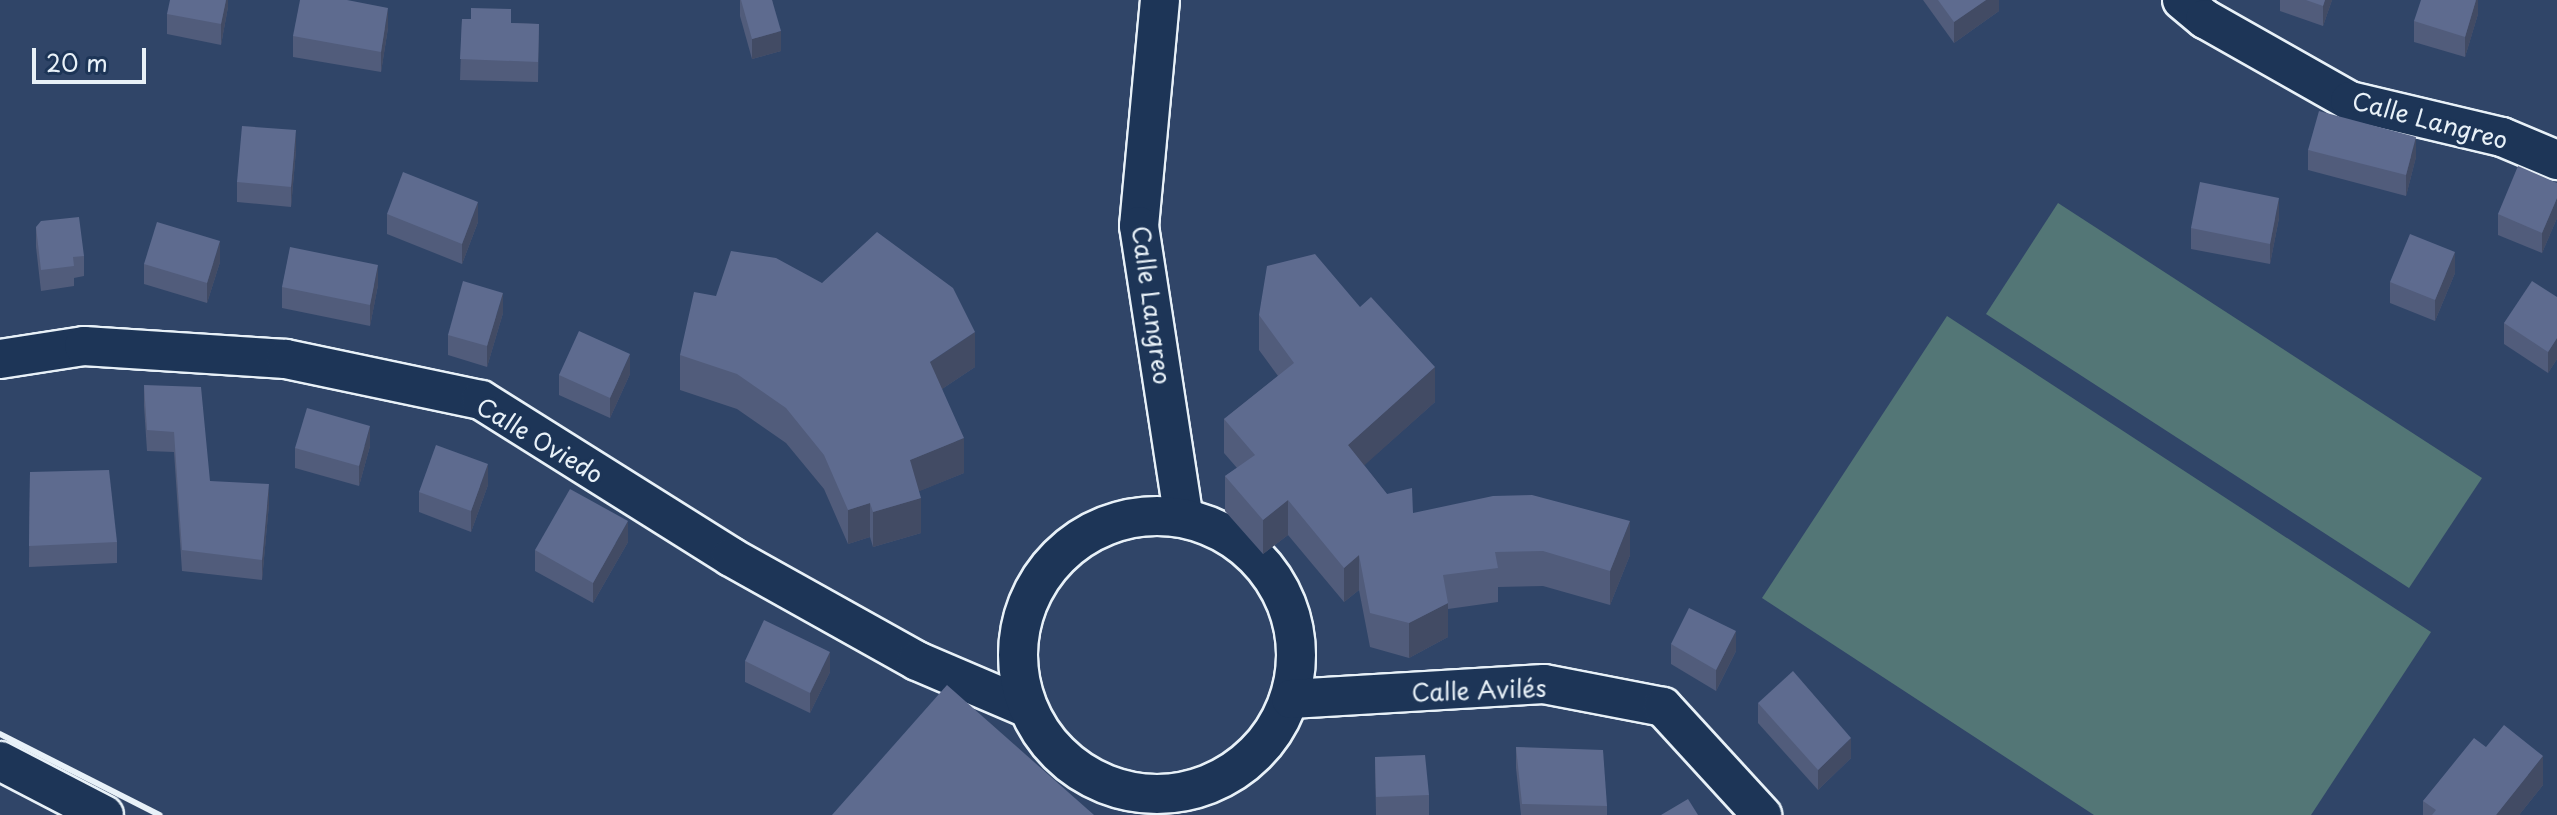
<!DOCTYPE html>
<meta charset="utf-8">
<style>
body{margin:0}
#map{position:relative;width:2557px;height:815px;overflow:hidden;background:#304568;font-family:"Playpen Sans",sans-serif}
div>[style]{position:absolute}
.green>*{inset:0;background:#537676}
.roads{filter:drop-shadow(2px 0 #e8f1f8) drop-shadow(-2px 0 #e8f1f8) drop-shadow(0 2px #e8f1f8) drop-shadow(0 -2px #e8f1f8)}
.minor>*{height:38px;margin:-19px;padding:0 19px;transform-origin:19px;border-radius:19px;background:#1d3557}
.minor>.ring{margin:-19px;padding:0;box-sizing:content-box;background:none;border:38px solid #1d3557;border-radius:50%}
.rail>*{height:6px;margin:-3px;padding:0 3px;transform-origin:3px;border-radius:3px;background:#e8f1f8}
.wall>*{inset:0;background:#515c7b}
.shaded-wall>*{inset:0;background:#424b64}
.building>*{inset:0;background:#5e6b8f}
span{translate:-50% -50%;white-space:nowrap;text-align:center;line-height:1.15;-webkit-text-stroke:6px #1d3557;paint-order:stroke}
.street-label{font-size:24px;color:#e8f1f8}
.scale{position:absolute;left:32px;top:48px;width:114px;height:36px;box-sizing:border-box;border:4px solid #e8f1f8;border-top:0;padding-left:10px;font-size:24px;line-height:28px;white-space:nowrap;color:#e8f1f8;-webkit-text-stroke:6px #1d3557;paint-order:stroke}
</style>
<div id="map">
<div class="green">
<i style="clip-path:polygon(2058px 203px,2482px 478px,2409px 588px,1986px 314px)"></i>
<i style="clip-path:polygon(1947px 316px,2431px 632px,2311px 815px,2094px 815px,1762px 598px)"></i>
</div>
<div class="roads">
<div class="minor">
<i style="left:1160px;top:0;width:227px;rotate:95.3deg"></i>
<i style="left:1139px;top:226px;width:290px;rotate:81.3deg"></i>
<i style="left:2182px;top:0;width:30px;rotate:40deg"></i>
<i style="left:2205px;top:19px;width:167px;rotate:29.5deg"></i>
<i style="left:2350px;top:101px;width:156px;rotate:13.3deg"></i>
<i style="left:2502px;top:137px;width:60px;rotate:22.7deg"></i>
<i style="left:0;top:359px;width:85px;rotate:-8.8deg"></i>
<i style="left:84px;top:346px;width:202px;rotate:3.7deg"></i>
<i style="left:286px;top:359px;width:199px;rotate:11.9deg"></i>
<i style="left:481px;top:400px;width:295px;rotate:32.1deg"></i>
<i style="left:731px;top:557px;width:213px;rotate:29.2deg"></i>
<i style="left:917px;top:661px;width:120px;rotate:23.1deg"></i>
<i class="ring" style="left:1018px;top:516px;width:240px;height:240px"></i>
<i style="left:1291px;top:699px;width:253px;rotate:-3.4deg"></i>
<i style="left:1544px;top:684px;width:121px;rotate:10.9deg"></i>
<i style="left:1663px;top:707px;width:147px;rotate:47.5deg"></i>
<i style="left:0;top:761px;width:117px;rotate:27.4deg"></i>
</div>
</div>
<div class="rail">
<i style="left:0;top:734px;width:179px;rotate:26.9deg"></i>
</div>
<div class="wall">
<i style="clip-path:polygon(228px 0,228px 7px,221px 45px,167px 34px,167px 14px)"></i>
<i style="clip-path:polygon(740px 0,772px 0,781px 51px,752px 59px,740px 16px)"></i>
<i style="clip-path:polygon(1923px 0,1999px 0,1999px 11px,1954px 43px)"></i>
<i style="clip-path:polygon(2280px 0,2332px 0,2323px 26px,2280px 11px)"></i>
<i style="clip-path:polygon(2478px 0,2478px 14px,2465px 57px,2414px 42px,2414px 21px)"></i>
<i style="clip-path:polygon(462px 19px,511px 23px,539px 24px,538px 82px,460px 80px)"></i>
<i style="clip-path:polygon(388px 28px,381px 72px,293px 57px,293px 36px)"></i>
<i style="clip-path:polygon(296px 150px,291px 207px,237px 202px,237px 182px)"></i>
<i style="clip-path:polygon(2308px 150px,2416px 157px,2406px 196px,2308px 170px)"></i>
<i style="clip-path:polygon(2557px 183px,2557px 218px,2542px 253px,2498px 235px,2498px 214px)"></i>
<i style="clip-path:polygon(387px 214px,478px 222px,462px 264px,387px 234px)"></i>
<i style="clip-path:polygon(2279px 218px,2270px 264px,2191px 249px,2191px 228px)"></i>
<i style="clip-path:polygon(36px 227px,84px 256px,84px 276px,74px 278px,74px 286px,41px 291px,36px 247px)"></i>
<i style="clip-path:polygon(220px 262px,207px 303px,144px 284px,144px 264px)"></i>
<i style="clip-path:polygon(2455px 273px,2435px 321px,2390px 303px,2390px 282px)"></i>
<i style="clip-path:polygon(378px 285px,370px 326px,282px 308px,282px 287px)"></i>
<i style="clip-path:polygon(2557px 297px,2557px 359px,2548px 373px,2504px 344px,2504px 323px)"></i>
<i style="clip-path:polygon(503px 313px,487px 367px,448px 355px,448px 335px)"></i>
<i style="clip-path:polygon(1259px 315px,1435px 402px,1364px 465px,1387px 494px,1413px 513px,1630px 555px,1610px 605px,1543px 586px,1498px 587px,1498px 602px,1448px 609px,1448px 637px,1409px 658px,1370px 647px,1359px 590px,1344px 602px,1288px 535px,1263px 554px,1225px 511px,1225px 476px,1237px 468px,1224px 453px,1224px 419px,1278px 376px,1259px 350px)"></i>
<i style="clip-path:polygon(680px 355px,975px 367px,942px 389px,964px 473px,919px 491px,921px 533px,873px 547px,870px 537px,848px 544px,824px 489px,786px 443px,737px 409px,680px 390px)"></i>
<i style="clip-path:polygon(630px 374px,610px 418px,559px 395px,559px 375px)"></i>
<i style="clip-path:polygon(144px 385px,210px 481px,269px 504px,262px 580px,182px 571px,174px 452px,147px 451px,144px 406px)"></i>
<i style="clip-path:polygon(370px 446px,359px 486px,295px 468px,295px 448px)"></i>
<i style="clip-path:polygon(30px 472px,117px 542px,117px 563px,29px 567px)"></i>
<i style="clip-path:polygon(488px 485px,471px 532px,419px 512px,419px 492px)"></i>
<i style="clip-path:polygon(628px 542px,593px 603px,535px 571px,535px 550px)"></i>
<i style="clip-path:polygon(1671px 644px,1736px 651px,1716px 691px,1671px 664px)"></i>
<i style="clip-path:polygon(745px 661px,830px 672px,810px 713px,745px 682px)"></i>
<i style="clip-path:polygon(1758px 703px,1851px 758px,1818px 790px,1758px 723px)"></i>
<i style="clip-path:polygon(1516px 747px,1607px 806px,1607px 815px,1521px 815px,1516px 768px)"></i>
<i style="clip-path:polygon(2486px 747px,2543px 785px,2519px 815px,2423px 815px,2423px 801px)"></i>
<i style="clip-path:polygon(1375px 757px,1429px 795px,1429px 815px,1376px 815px)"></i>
</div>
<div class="shaded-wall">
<i style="clip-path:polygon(226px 0,228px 0,228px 7px,221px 45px,221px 24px)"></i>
<i style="clip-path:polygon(1986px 0,1999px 0,1999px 11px,1954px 43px,1954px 22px)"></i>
<i style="clip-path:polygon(2325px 0,2332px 0,2323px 26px,2323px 6px)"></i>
<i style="clip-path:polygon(2476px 0,2478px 0,2478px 14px,2465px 57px,2465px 37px)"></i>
<i style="clip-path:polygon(388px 8px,388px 28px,381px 72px,381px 52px)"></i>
<i style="clip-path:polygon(781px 31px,781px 51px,752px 59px,752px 39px)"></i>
<i style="clip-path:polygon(296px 130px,296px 150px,291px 207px,291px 187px)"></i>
<i style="clip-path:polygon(2416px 137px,2416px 157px,2406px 196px,2406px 175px)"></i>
<i style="clip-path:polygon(2279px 198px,2279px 218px,2270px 264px,2270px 244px)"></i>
<i style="clip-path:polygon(2557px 198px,2557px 218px,2542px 253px,2542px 233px)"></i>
<i style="clip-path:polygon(478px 202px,478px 222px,462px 264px,462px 244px)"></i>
<i style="clip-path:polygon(220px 241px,220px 262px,207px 303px,207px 283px)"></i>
<i style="clip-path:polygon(2455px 252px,2455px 273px,2435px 321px,2435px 300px)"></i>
<i style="clip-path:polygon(378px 265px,378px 285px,370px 326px,370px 305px)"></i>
<i style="clip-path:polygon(503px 293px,503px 313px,487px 367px,487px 346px)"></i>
<i style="clip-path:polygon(975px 332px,975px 367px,930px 397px,930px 362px)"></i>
<i style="clip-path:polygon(2557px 338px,2557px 359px,2548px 373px,2548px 352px)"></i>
<i style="clip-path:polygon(630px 354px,630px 374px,610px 418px,610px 398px)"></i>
<i style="clip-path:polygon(1435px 367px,1435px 402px,1348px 480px,1348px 445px)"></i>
<i style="clip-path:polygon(370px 426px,370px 446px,359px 486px,359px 466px)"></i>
<i style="clip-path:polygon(964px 438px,964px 473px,910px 495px,910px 460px)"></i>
<i style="clip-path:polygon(488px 464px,488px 485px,471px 532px,471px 511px)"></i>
<i style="clip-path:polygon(269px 484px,269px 504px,262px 580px,262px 560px)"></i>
<i style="clip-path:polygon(921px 498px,921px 533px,873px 547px,873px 512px)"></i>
<i style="clip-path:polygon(1288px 500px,1288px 535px,1263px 554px,1263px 520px)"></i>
<i style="clip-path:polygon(870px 503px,870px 537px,848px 544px,848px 510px)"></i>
<i style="clip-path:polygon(628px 521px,628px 542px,593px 603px,593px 583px)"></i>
<i style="clip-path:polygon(1630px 521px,1630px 555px,1610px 605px,1610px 571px)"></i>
<i style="clip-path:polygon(1359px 555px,1359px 590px,1344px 602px,1344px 568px)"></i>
<i style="clip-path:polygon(1448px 603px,1448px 637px,1409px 658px,1409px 623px)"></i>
<i style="clip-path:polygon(1736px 631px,1736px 651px,1716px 691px,1716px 670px)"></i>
<i style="clip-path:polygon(830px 652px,830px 672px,810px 713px,810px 693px)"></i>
<i style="clip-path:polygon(1851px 738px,1851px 758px,1818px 790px,1818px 770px)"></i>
<i style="clip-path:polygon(2543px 756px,2543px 785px,2519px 815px,2496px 815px)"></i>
</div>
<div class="building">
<i style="clip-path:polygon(170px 0,226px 0,221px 24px,167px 14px)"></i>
<i style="clip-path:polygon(300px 0,347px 0,388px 8px,381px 52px,293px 36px)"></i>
<i style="clip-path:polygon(741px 0,772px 0,781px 31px,752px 39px)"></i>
<i style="clip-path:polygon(1938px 0,1986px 0,1954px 22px)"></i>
<i style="clip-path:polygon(2306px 0,2325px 0,2323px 6px)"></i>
<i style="clip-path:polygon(2421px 0,2476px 0,2465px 37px,2414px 21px)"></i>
<i style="clip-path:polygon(471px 8px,511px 9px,511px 23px,539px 24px,538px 62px,460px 59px,462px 19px,471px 19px)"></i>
<i style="clip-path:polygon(2319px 111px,2416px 137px,2406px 175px,2308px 150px)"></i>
<i style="clip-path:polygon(242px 126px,296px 130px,291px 187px,237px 182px)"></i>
<i style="clip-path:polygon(2518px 166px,2557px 183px,2557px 198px,2542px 233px,2498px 214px)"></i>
<i style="clip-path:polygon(403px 172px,478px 202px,462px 244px,387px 214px)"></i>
<i style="clip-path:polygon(2200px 182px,2279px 198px,2270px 244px,2191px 228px)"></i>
<i style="clip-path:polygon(79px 217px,84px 256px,73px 257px,74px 266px,41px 270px,36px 227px,41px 221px)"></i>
<i style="clip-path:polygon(157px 222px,220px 241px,207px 283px,144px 264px)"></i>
<i style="clip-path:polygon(877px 232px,953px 288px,975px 332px,930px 362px,964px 438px,910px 460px,921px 498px,873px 512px,870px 503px,848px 510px,824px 455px,786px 408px,737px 374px,680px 355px,694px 292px,716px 296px,731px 251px,776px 258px,822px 283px)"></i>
<i style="clip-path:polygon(2410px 234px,2455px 252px,2435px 300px,2390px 282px)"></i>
<i style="clip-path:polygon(290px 247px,378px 265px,370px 305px,282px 287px)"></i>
<i style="clip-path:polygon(1315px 254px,1360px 307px,1371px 297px,1435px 367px,1348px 445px,1387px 494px,1412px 488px,1413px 513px,1493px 496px,1532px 495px,1630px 521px,1610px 571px,1543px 551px,1495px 552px,1498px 568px,1443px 575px,1448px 603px,1409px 623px,1370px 613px,1359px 555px,1344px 568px,1288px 500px,1263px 520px,1225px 476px,1255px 455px,1224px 419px,1294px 363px,1259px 315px,1267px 266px)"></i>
<i style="clip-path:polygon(463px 281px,503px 293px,487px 346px,448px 335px)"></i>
<i style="clip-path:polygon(2532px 281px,2557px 297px,2557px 338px,2548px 352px,2504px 323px)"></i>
<i style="clip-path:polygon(579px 331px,630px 354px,610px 398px,559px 375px)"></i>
<i style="clip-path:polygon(144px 385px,201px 387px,210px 481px,269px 484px,262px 560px,182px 550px,174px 432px,147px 430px)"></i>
<i style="clip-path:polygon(307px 408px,370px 426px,359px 466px,295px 448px)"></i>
<i style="clip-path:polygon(436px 445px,488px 464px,471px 511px,419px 492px)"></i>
<i style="clip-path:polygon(109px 470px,117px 542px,29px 546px,30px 472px)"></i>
<i style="clip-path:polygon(570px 489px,628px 521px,593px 583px,535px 550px)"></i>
<i style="clip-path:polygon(1689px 608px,1736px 631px,1716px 670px,1671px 644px)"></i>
<i style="clip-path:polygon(764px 620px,830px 652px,810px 693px,745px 661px)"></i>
<i style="clip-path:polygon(1793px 671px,1851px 738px,1818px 770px,1758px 703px)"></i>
<i style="clip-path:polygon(947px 685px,1094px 815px,832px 815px)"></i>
<i style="clip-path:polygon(2504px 725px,2543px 756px,2496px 815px,2432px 815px,2436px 810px,2423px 801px,2474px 738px,2486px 747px)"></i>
<i style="clip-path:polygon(1516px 747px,1603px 750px,1607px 806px,1522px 804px)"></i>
<i style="clip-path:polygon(1425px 755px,1429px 795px,1376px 797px,1375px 757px)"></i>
<i style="clip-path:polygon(1688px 799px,1698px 815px,1661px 815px)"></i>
</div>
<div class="street-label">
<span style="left:2430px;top:120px;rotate:15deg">Calle Langreo</span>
<span style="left:1152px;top:305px;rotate:82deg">Calle Langreo</span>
<span style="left:540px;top:440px;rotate:31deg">Calle Oviedo</span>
<span style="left:1479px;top:690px;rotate:-2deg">Calle Avilés</span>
</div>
<div class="scale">20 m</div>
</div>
